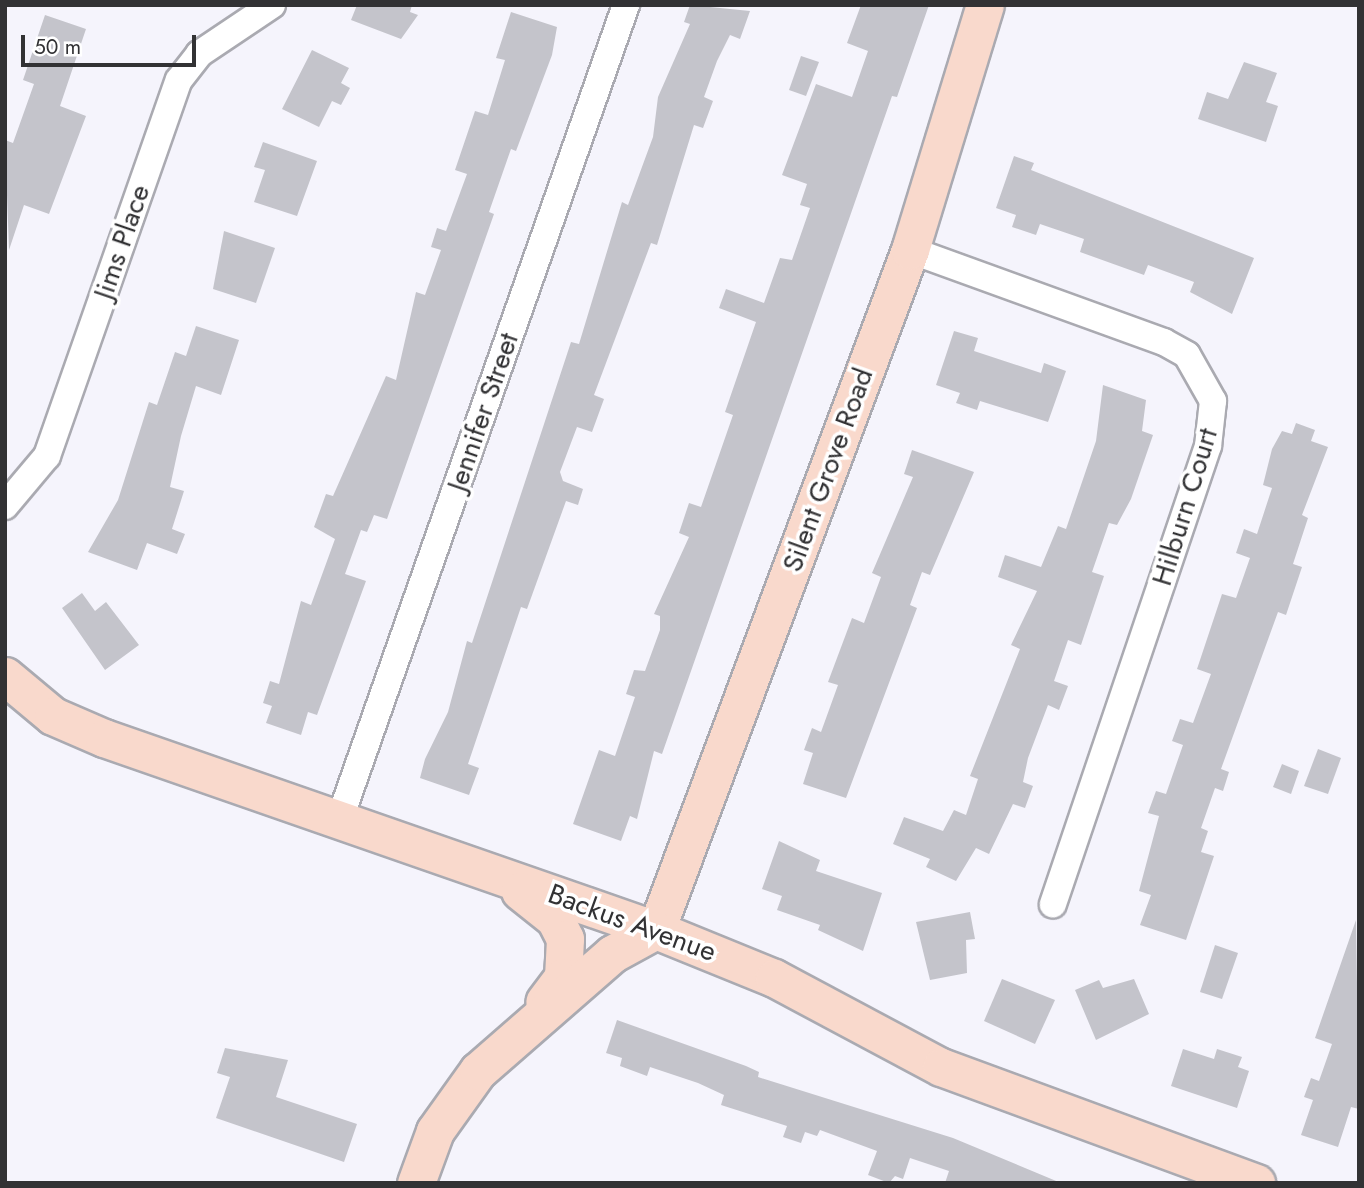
<!DOCTYPE html>
<style>
body{margin:0}
#map{position:relative;width:1364px;height:1188px;overflow:hidden;background:#f5f4fc;font-family:Jost,sans-serif}
div>[style]{position:absolute}
.building>*{inset:0;background:#c4c4cb}
.roads{filter:drop-shadow(2px 0 #aaaab1) drop-shadow(-2px 0 #aaaab1) drop-shadow(0 2px #aaaab1) drop-shadow(0 -2px #aaaab1)}
.street>*{height:26px;margin:-13px;padding:0 13px;transform-origin:13px;border-radius:13px;background:#fff}
.secondary>*{height:37px;margin:-18.5px;padding:0 18.5px;transform-origin:18.5px;border-radius:18.5px;background:#f9d9cc}
span{translate:-50% -50%;white-space:nowrap;text-align:center;line-height:1.15;-webkit-text-stroke:7px #fff;paint-order:stroke}
.street-label{font-size:28px;color:#323234}
.frame{position:absolute;inset:0;border:7px solid #323234;pointer-events:none}
.scale{position:absolute;left:21px;top:35px;width:175px;height:32px;box-sizing:border-box;border:4px solid #323234;border-top:0;padding-left:9px;font-size:21px;line-height:24px;white-space:nowrap;color:#323234;-webkit-text-stroke:5px #fff;paint-order:stroke}
</style>
<div id="map">
<div class="building">
<i style="clip-path:polygon(357px 5px,412px 5px,410px 12px,418px 15px,401px 39px,351px 20px)"></i>
<i style="clip-path:polygon(690px 5px,750px 11px,740px 39px,730px 35px,717px 61px,704px 97px,713px 101px,703px 128px,694px 125px,657px 245px,651px 243px,594px 395px,604px 399px,592px 432px,577px 427px,560px 472px,563px 481px,583px 489px,578px 505px,566px 501px,527px 609px,521px 607px,468px 764px,479px 768px,469px 795px,420px 778px,425px 759px,448px 712px,467px 641px,472px 643px,571px 342px,579px 344px,622px 202px,628px 205px,653px 137px,658px 97px,690px 24px,684px 22px)"></i>
<i style="clip-path:polygon(861px 5px,929px 5px,897px 97px,892px 96px,662px 754px,654px 751px,637px 819px,630px 816px,621px 841px,573px 824px,599px 750px,615px 756px,635px 697px,626px 694px,634px 670px,645px 671px,660px 630px,660px 616px,654px 614px,689px 537px,679px 533px,689px 503px,701px 507px,733px 415px,725px 412px,756px 322px,719px 308px,726px 289px,764px 303px,780px 258px,792px 260px,810px 208px,800px 205px,807px 184px,782px 175px,816px 84px,852px 97px,868px 51px,847px 43px)"></i>
<i style="clip-path:polygon(511px 12px,557px 27px,552px 55px,516px 151px,511px 149px,489px 212px,494px 214px,387px 519px,374px 515px,367px 532px,361px 530px,345px 574px,366px 581px,317px 715px,308px 712px,301px 735px,266px 723px,272px 706px,263px 703px,270px 681px,279px 684px,301px 601px,311px 605px,335px 539px,314px 527px,326px 494px,333px 496px,386px 376px,396px 380px,416px 292px,425px 295px,441px 250px,431px 247px,437px 228px,446px 231px,467px 174px,455px 170px,475px 111px,488px 115px,505px 60px,496px 58px)"></i>
<i style="clip-path:polygon(45px 15px,86px 29px,60px 106px,86px 116px,49px 214px,24px 205px,9px 250px,5px 140px,13px 143px,34px 84px,23px 80px)"></i>
<i style="clip-path:polygon(312px 50px,349px 68px,341px 83px,350px 88px,341px 105px,332px 101px,319px 127px,282px 109px)"></i>
<i style="clip-path:polygon(801px 56px,819px 62px,806px 96px,789px 90px)"></i>
<i style="clip-path:polygon(1244px 62px,1277px 73px,1266px 102px,1278px 106px,1266px 142px,1198px 119px,1207px 92px,1228px 99px)"></i>
<i style="clip-path:polygon(263px 142px,317px 161px,297px 216px,254px 202px,265px 170px,254px 167px)"></i>
<i style="clip-path:polygon(1014px 156px,1034px 163px,1031px 170px,1254px 258px,1232px 314px,1190px 292px,1194px 282px,1148px 265px,1144px 275px,1080px 252px,1084px 239px,1040px 224px,1036px 235px,1012px 227px,1016px 215px,996px 208px)"></i>
<i style="clip-path:polygon(224px 231px,275px 248px,256px 303px,213px 289px)"></i>
<i style="clip-path:polygon(196px 326px,239px 340px,221px 395px,196px 386px,181px 436px,170px 487px,184px 491px,172px 529px,185px 534px,177px 554px,147px 543px,137px 570px,88px 552px,118px 500px,149px 402px,157px 405px,175px 352px,186px 356px)"></i>
<i style="clip-path:polygon(954px 331px,978px 338px,974px 351px,1041px 373px,1044px 363px,1066px 371px,1048px 422px,980px 401px,977px 410px,956px 403px,960px 393px,936px 385px)"></i>
<i style="clip-path:polygon(1103px 385px,1146px 400px,1142px 431px,1153px 435px,1131px 499px,1117px 525px,1109px 523px,1092px 572px,1104px 576px,1081px 645px,1068px 640px,1054px 681px,1068px 686px,1059px 710px,1048px 705px,1028px 758px,1023px 782px,1033px 786px,1025px 808px,1013px 804px,989px 854px,976px 848px,956px 881px,926px 867px,930px 859px,893px 844px,904px 817px,943px 831px,954px 810px,966px 815px,978px 779px,970px 776px,1020px 649px,1011px 645px,1037px 591px,998px 577px,1005px 555px,1041px 567px,1058px 526px,1066px 529px,1096px 441px)"></i>
<i style="clip-path:polygon(1296px 423px,1315px 430px,1311px 441px,1328px 447px,1302px 515px,1308px 518px,1293px 564px,1302px 567px,1286px 615px,1278px 612px,1221px 769px,1229px 772px,1223px 791px,1215px 788px,1201px 828px,1208px 831px,1201px 852px,1214px 856px,1186px 940px,1140px 925px,1151px 895px,1139px 891px,1159px 816px,1148px 813px,1156px 791px,1166px 794px,1183px 745px,1172px 741px,1180px 719px,1193px 723px,1211px 674px,1197px 669px,1222px 594px,1236px 598px,1250px 558px,1236px 553px,1244px 529px,1257px 534px,1272px 488px,1263px 485px,1272px 449px,1282px 431px,1292px 434px)"></i>
<i style="clip-path:polygon(912px 450px,974px 472px,930px 575px,922px 572px,910px 605px,917px 608px,846px 798px,803px 784px,813px 753px,804px 750px,812px 728px,821px 732px,838px 685px,828px 682px,852px 618px,864px 623px,881px 577px,872px 573px,913px 477px,904px 474px)"></i>
<i style="clip-path:polygon(82px 593px,95px 611px,106px 602px,139px 645px,105px 670px,62px 608px)"></i>
<i style="clip-path:polygon(1318px 749px,1341px 758px,1328px 794px,1304px 786px)"></i>
<i style="clip-path:polygon(1282px 764px,1299px 771px,1291px 794px,1273px 787px)"></i>
<i style="clip-path:polygon(779px 841px,820px 860px,816px 871px,882px 893px,863px 951px,818px 930px,820px 925px,777px 910px,782px 896px,762px 889px)"></i>
<i style="clip-path:polygon(970px 912px,975px 939px,966px 940px,967px 973px,930px 980px,916px 922px)"></i>
<i style="clip-path:polygon(1356px 920px,1359px 1109px,1351px 1107px,1338px 1147px,1301px 1135px,1313px 1100px,1304px 1097px,1311px 1078px,1319px 1081px,1332px 1044px,1315px 1038px)"></i>
<i style="clip-path:polygon(1215px 945px,1238px 953px,1222px 999px,1200px 992px)"></i>
<i style="clip-path:polygon(1002px 979px,1055px 1000px,1035px 1044px,984px 1021px)"></i>
<i style="clip-path:polygon(1134px 979px,1149px 1014px,1096px 1040px,1075px 990px,1099px 980px,1103px 988px)"></i>
<i style="clip-path:polygon(617px 1020px,746px 1066px,759px 1072px,758px 1077px,953px 1138px,1061px 1183px,945px 1183px,949px 1171px,910px 1158px,903px 1179px,895px 1176px,889px 1183px,868px 1175px,877px 1151px,820px 1130px,817px 1136px,805px 1132px,801px 1143px,783px 1137px,787px 1126px,721px 1105px,724px 1095px,698px 1083px,650px 1067px,647px 1076px,620px 1066px,622px 1058px,606px 1053px)"></i>
<i style="clip-path:polygon(225px 1048px,288px 1060px,276px 1097px,357px 1124px,344px 1162px,216px 1118px,230px 1077px,217px 1073px)"></i>
<i style="clip-path:polygon(1183px 1049px,1214px 1059px,1217px 1049px,1242px 1057px,1238px 1067px,1249px 1071px,1237px 1108px,1171px 1086px)"></i>
</div>
<div class="roads">
<div class="street">
<i style="left:910px;top:250px;width:270px;rotate:19.9deg"></i>
<i style="left:1164px;top:342px;width:26px;rotate:29deg"></i>
<i style="left:1187px;top:355px;width:53px;rotate:60.5deg"></i>
<i style="left:1213px;top:401px;width:45px;rotate:96.3deg"></i>
<i style="left:1208px;top:446px;width:484px;rotate:108.7deg"></i>
<i style="left:5px;top:506px;width:65px;rotate:-50deg"></i>
<i style="left:47px;top:456px;width:398px;rotate:-70.7deg"></i>
<i style="left:179px;top:80px;width:33px;rotate:-52deg"></i>
<i style="left:199px;top:54px;width:88px;rotate:-33.9deg"></i>
<i style="left:340px;top:818px;width:862px;rotate:-70.62deg"></i>
</div>
<div class="secondary">
<i style="left:5px;top:676px;width:62px;rotate:39.8deg"></i>
<i style="left:53px;top:716px;width:56px;rotate:23.3deg"></i>
<i style="left:104px;top:738px;width:584px;rotate:19.18deg"></i>
<i style="left:656px;top:930px;width:127px;rotate:22.1deg"></i>
<i style="left:774px;top:978px;width:189px;rotate:28.1deg"></i>
<i style="left:941px;top:1067px;width:336px;rotate:20.2deg"></i>
<i style="left:520px;top:891px;width:45px;rotate:38.7deg"></i>
<i style="left:555px;top:919px;width:22px;rotate:63deg"></i>
<i style="left:565px;top:939px;width:38px;rotate:93deg"></i>
<i style="left:563px;top:977px;width:31px;rotate:127deg"></i>
<i style="left:656px;top:930px;width:726px;rotate:-69.52deg"></i>
<i style="left:910px;top:250px;width:256px;rotate:-73deg"></i>
<i style="left:416px;top:1183px;width:55px;rotate:-69.9deg"></i>
<i style="left:435px;top:1131px;width:74px;rotate:-54.4deg"></i>
<i style="left:478px;top:1071px;width:178px;rotate:-41.1deg"></i>
<i style="left:612px;top:954px;width:50px;rotate:-28.6deg"></i>
</div>
</div>
<div class="street-label">
<span style="left:122px;top:242px;rotate:-71deg">Jims Place</span>
<span style="left:483px;top:412px;rotate:-71deg">Jennifer Street</span>
<span style="left:828px;top:470px;rotate:-70deg">Silent Grove Road</span>
<span style="left:1185px;top:507px;rotate:-73deg">Hilburn Court</span>
<span style="left:632px;top:923px;rotate:20deg">Backus Avenue</span>
</div>
<div class="frame"></div>
<div class="scale">50 m</div>
</div>
